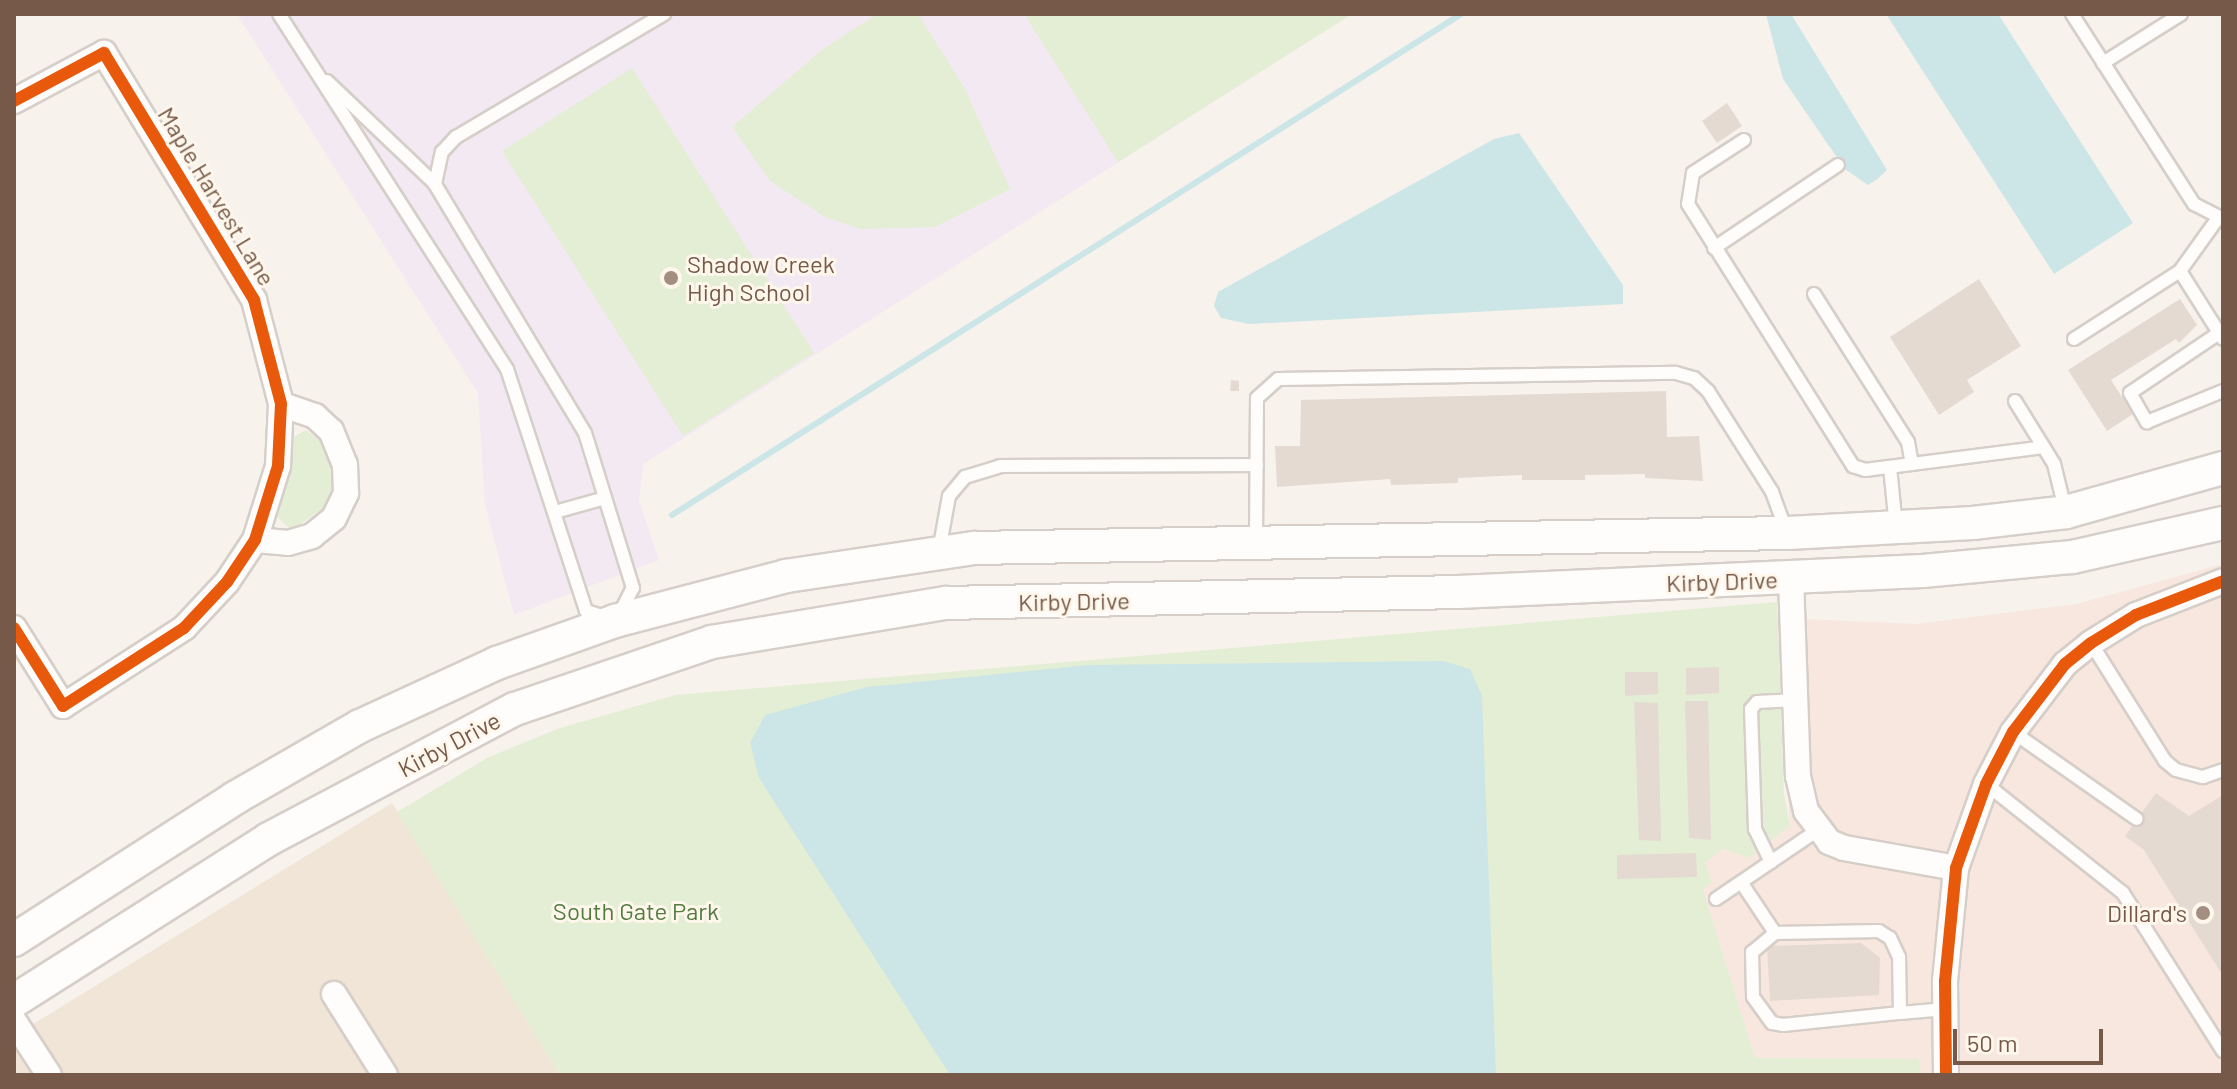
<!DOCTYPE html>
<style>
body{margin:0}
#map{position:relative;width:2237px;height:1089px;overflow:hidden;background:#f7f2eb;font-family:Barlow,sans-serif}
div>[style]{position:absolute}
.residential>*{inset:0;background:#f1e5d8}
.commercial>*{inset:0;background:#f7e7de}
.education>*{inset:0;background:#f3e9f3}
.green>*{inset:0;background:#e3eed5}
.water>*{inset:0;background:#cce6e8}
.stream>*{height:6px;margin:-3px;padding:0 3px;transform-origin:3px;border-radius:3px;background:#cce6e8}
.building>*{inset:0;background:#e4dad2}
.roads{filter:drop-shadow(2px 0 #d6cec8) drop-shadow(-2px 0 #d6cec8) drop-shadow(0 2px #d6cec8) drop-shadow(0 -2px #d6cec8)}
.lane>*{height:12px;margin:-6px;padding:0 6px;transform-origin:6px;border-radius:6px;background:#fefdfc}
.street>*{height:24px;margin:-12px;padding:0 12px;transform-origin:12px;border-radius:12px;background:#fefdfc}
.secondary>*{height:32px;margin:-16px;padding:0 16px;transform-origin:16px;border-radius:16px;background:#fefdfc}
.cycleway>*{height:12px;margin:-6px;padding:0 6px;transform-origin:6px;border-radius:6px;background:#e8590c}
.dots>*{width:22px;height:22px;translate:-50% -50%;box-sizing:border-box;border:4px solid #fff7ec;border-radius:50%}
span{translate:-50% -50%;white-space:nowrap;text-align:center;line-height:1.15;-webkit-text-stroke:6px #fff7ec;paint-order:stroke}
.street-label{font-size:24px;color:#765949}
.poi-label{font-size:24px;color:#765949}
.left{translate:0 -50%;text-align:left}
.right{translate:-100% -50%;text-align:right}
.park-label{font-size:24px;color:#537c41}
.frame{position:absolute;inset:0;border:16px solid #765949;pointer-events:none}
.scale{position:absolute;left:1953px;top:1029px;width:150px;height:36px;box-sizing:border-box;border:4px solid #765949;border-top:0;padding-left:10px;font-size:24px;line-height:28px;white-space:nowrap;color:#765949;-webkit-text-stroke:6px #fff7ec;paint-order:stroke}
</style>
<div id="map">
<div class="residential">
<i style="clip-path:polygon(392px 803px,560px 1075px,14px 1075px,14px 1036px)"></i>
</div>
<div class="commercial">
<i style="clip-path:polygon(2223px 564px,2223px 1075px,1921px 1075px,1919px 1059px,1755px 1058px,1703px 890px,1712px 881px,1704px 864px,1722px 849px,1749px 858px,1790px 826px,1776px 618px,1916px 624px,2077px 604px)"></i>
</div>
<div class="education">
<i style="clip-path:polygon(237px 14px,1352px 14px,643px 464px,639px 501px,659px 560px,514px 615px,485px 504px,478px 393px)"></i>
</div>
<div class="green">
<i style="clip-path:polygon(877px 14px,918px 14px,964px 87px,1010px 189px,935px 227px,861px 229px,825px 217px,770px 181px,732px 127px,823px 49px)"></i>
<i style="clip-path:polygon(1024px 14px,1352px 14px,1118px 162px)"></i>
<i style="clip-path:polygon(632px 68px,814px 353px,683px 436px,502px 151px)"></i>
<i style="clip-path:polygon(306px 430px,326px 446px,334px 483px,327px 505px,292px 530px,278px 518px,294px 437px)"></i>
<i style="clip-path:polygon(1777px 602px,1784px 794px,1790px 826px,1749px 858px,1723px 849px,1705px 863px,1712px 882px,1703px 890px,1755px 1058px,1919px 1059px,1921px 1075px,560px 1075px,397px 812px,489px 757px,560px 728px,676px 695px)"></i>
</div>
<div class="water">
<i style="clip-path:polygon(1766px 14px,1791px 14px,1887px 170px,1876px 180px,1868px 185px,1845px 169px,1783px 79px)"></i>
<i style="clip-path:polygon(1886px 14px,1998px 14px,2133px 223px,2054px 274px)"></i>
<i style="clip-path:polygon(1519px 133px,1623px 285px,1623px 304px,1249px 324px,1221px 318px,1214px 306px,1218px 292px,1494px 139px)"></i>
<i style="clip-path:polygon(1443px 661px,1470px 669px,1482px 696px,1496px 1075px,950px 1075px,759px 778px,750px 743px,765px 715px,867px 687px,1088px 665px)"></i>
</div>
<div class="stream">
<i style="left:672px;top:515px;width:935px;rotate:-32.41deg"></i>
</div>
<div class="building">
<i style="clip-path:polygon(1727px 103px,1742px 126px,1717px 143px,1702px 121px)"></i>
<i style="clip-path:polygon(1979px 279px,2021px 346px,1967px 380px,1974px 392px,1939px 415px,1890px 337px)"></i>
<i style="clip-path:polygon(2180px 299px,2197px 325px,2179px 343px,2176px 339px,2111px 380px,2133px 414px,2107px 431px,2068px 370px)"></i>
<i style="clip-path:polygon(1231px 380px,1239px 381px,1239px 391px,1230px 391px)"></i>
<i style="clip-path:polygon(1666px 391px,1667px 437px,1699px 436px,1703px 481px,1645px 478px,1645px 474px,1585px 475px,1585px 480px,1522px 480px,1522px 475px,1458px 478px,1458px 483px,1391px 485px,1390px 479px,1277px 487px,1275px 446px,1300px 446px,1301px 400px)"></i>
<i style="clip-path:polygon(1719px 667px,1719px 693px,1686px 695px,1686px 668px)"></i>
<i style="clip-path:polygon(1625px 672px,1658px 672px,1658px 694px,1625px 696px)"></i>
<i style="clip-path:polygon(1685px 701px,1708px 701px,1711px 840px,1689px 838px)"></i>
<i style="clip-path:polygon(1634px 702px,1658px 703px,1661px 841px,1639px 840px)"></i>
<i style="clip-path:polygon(2156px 793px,2189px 816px,2223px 795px,2223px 976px,2144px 850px,2125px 836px)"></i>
<i style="clip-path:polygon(1696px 853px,1697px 877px,1617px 879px,1617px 855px)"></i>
<i style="clip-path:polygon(1861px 943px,1880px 958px,1879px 995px,1770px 1001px,1767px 946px)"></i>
</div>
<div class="roads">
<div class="lane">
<i style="left:279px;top:14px;width:422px;rotate:57.3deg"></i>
<i style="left:507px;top:369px;width:255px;rotate:71.9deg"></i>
<i style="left:586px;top:611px;width:21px;rotate:17deg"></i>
<i style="left:2072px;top:14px;width:226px;rotate:57.3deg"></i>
<i style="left:2194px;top:204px;width:33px;rotate:27deg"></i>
<i style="left:2103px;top:63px;width:92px;rotate:-32.1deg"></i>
<i style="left:327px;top:81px;width:149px;rotate:43.6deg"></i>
<i style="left:1744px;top:140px;width:61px;rotate:147.1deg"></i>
<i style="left:1693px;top:173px;width:31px;rotate:99deg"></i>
<i style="left:1688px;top:204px;width:310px;rotate:57.8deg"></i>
<i style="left:1853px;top:466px;width:13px;rotate:18deg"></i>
<i style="left:1865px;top:470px;width:180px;rotate:-7.3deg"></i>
<i style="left:2218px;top:218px;width:65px;rotate:125.6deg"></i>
<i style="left:2180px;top:271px;width:80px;rotate:57.7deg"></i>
<i style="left:1714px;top:248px;width:149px;rotate:-33.8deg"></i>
<i style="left:1814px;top:294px;width:175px;rotate:57.6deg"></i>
<i style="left:1908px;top:442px;width:22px;rotate:80deg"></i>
<i style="left:2219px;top:333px;width:107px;rotate:146deg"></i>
<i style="left:2130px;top:393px;width:34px;rotate:60deg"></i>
<i style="left:2147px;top:422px;width:82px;rotate:-22.2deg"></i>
<i style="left:2074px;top:339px;width:126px;rotate:-32.7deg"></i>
<i style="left:2015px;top:401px;width:74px;rotate:58.2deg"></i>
<i style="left:2054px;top:464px;width:46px;rotate:76.3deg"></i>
<i style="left:1890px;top:467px;width:60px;rotate:84.3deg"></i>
<i style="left:555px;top:512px;width:52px;rotate:-15.6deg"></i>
<i style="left:1256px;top:540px;width:142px;rotate:-89.6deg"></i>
<i style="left:1257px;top:398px;width:28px;rotate:-42deg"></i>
<i style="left:1278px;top:379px;width:398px;rotate:-0.9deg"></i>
<i style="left:1676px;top:373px;width:19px;rotate:16deg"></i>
<i style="left:1694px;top:378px;width:19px;rotate:43deg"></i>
<i style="left:1708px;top:391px;width:120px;rotate:57.6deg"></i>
<i style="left:1772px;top:492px;width:40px;rotate:69.8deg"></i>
<i style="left:939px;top:551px;width:56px;rotate:-79.7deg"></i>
<i style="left:949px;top:496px;width:25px;rotate:-50deg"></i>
<i style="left:965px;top:477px;width:37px;rotate:-17deg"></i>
<i style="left:1000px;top:466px;width:257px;rotate:-0.2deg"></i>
<i style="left:620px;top:613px;width:28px;rotate:-63deg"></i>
<i style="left:633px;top:588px;width:162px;rotate:-107.2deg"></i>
<i style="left:585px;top:433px;width:291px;rotate:-121.1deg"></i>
<i style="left:435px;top:184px;width:33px;rotate:-78deg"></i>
<i style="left:442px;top:152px;width:21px;rotate:-47deg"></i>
<i style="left:456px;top:137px;width:242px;rotate:-30.6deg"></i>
<i style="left:2091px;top:643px;width:139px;rotate:57.9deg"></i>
<i style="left:2165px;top:761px;width:14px;rotate:39deg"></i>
<i style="left:2176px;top:770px;width:28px;rotate:15deg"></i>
<i style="left:2203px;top:777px;width:21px;rotate:-19deg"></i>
<i style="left:2013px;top:732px;width:151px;rotate:35.1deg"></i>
<i style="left:1986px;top:784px;width:175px;rotate:38.5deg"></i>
<i style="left:2123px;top:893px;width:187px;rotate:57.7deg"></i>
<i style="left:1771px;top:862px;width:37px;rotate:-116deg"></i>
<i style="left:1755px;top:829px;width:120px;rotate:-91.9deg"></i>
<i style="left:1751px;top:709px;width:9px;rotate:-49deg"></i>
<i style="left:1757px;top:702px;width:39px;rotate:-3deg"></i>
<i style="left:1741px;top:882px;width:61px;rotate:56.3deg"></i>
<i style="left:1716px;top:899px;width:123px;rotate:-34.1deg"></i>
<i style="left:1900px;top:1013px;width:56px;rotate:-91deg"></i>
<i style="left:1899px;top:957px;width:21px;rotate:-115deg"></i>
<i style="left:1890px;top:938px;width:13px;rotate:-148deg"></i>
<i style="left:1879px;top:931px;width:104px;rotate:178.9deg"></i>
<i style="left:1775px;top:933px;width:30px;rotate:140deg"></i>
<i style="left:1752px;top:952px;width:45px;rotate:88.7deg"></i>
<i style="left:1753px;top:997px;width:32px;rotate:54deg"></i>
<i style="left:1772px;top:1023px;width:11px;rotate:10deg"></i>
<i style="left:1783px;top:1025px;width:118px;rotate:-5.9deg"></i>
<i style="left:1900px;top:1013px;width:46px;rotate:-5deg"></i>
</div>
<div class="street">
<i style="left:14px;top:101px;width:102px;rotate:-28.1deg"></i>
<i style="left:104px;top:53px;width:289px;rotate:58.7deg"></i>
<i style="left:254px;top:300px;width:107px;rotate:75.4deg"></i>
<i style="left:281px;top:404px;width:62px;rotate:92.8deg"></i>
<i style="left:278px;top:466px;width:77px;rotate:107.3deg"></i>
<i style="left:255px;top:540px;width:50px;rotate:123.7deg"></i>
<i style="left:227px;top:582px;width:63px;rotate:133.1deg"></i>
<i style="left:184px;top:628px;width:144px;rotate:147.2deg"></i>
<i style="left:63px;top:706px;width:92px;rotate:-122.1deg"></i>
<i style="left:255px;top:540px;width:33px;rotate:5deg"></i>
<i style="left:288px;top:543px;width:25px;rotate:-16deg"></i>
<i style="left:312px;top:536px;width:28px;rotate:-39deg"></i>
<i style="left:334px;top:518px;width:28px;rotate:-64deg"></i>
<i style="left:346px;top:493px;width:28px;rotate:-92deg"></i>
<i style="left:345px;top:465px;width:37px;rotate:-112deg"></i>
<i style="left:331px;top:431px;width:22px;rotate:-137deg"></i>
<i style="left:315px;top:416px;width:36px;rotate:-161deg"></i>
<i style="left:1791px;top:578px;width:198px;rotate:88deg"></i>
<i style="left:1798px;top:776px;width:36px;rotate:77deg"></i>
<i style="left:1806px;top:811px;width:39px;rotate:53deg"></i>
<i style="left:1829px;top:842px;width:16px;rotate:22deg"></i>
<i style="left:1844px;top:848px;width:114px;rotate:10.1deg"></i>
<i style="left:334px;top:994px;width:96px;rotate:57.8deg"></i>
<i style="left:14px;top:1021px;width:64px;rotate:57.1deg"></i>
<i style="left:1946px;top:1075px;width:94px;rotate:-90.6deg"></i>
<i style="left:1945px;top:981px;width:114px;rotate:-84.4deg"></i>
<i style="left:1956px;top:868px;width:89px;rotate:-70.3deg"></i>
<i style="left:1986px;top:784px;width:59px;rotate:-62.6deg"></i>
<i style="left:2013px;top:732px;width:86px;rotate:-52.6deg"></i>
<i style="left:2065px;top:664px;width:33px;rotate:-39deg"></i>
<i style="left:2091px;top:643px;width:53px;rotate:-31.9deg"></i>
<i style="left:2136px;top:615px;width:93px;rotate:-21.3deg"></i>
</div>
<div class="secondary">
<i style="left:14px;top:940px;width:263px;rotate:-32.7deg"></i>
<i style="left:235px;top:798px;width:144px;rotate:-29.9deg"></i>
<i style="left:360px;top:726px;width:151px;rotate:-24.7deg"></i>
<i style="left:497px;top:663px;width:125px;rotate:-19.6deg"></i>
<i style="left:615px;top:621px;width:177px;rotate:-14.7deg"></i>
<i style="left:786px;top:576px;width:190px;rotate:-8.5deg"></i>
<i style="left:974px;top:548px;width:814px;rotate:-1.06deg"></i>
<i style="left:1788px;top:533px;width:185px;rotate:-3.1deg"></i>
<i style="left:1973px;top:523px;width:94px;rotate:-6.7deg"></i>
<i style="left:2066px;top:512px;width:163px;rotate:-15.7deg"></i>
<i style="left:14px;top:1001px;width:302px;rotate:-32.4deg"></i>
<i style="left:269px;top:839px;width:278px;rotate:-27.9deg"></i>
<i style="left:515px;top:709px;width:208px;rotate:-18.8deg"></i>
<i style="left:712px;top:642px;width:237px;rotate:-9.5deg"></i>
<i style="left:946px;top:603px;width:512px;rotate:-1.23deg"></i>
<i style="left:1458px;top:592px;width:465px;rotate:-2.6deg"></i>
<i style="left:1923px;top:571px;width:150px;rotate:-5.4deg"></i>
<i style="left:2072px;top:557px;width:155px;rotate:-12.7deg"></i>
</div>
</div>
<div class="cycleway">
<i style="left:14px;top:101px;width:102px;rotate:-28.1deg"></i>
<i style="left:104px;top:53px;width:289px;rotate:58.7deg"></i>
<i style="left:254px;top:300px;width:107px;rotate:75.4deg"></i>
<i style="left:281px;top:404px;width:62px;rotate:92.8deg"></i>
<i style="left:278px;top:466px;width:77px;rotate:107.3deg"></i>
<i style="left:255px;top:540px;width:50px;rotate:123.7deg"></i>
<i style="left:227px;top:582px;width:63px;rotate:133.1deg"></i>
<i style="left:184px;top:628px;width:144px;rotate:147.2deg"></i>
<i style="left:63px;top:706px;width:92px;rotate:-122.1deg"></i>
<i style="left:1946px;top:1075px;width:94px;rotate:-90.6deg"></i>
<i style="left:1945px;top:981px;width:114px;rotate:-84.4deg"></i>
<i style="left:1956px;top:868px;width:89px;rotate:-70.3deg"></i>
<i style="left:1986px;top:784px;width:59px;rotate:-62.6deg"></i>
<i style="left:2013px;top:732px;width:86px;rotate:-52.6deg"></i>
<i style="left:2065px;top:664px;width:33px;rotate:-39deg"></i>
<i style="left:2091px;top:643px;width:53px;rotate:-31.9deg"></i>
<i style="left:2136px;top:615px;width:93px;rotate:-21.3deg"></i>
</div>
<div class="dots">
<i style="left:671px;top:278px;background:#a38f82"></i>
<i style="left:2203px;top:913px;background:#a38f82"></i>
</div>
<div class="street-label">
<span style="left:217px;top:196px;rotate:59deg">Maple Harvest Lane</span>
<span style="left:1722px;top:581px;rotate:-2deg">Kirby Drive</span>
<span style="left:1074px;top:601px;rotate:-1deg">Kirby Drive</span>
<span style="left:449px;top:744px;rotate:-28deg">Kirby Drive</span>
</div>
<div class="poi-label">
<span class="left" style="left:687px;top:278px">Shadow Creek<br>High School</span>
<span class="right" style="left:2187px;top:913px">Dillard's</span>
</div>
<div class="park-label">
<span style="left:636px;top:911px">South Gate Park</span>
</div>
<div class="frame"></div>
<div class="scale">50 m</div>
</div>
